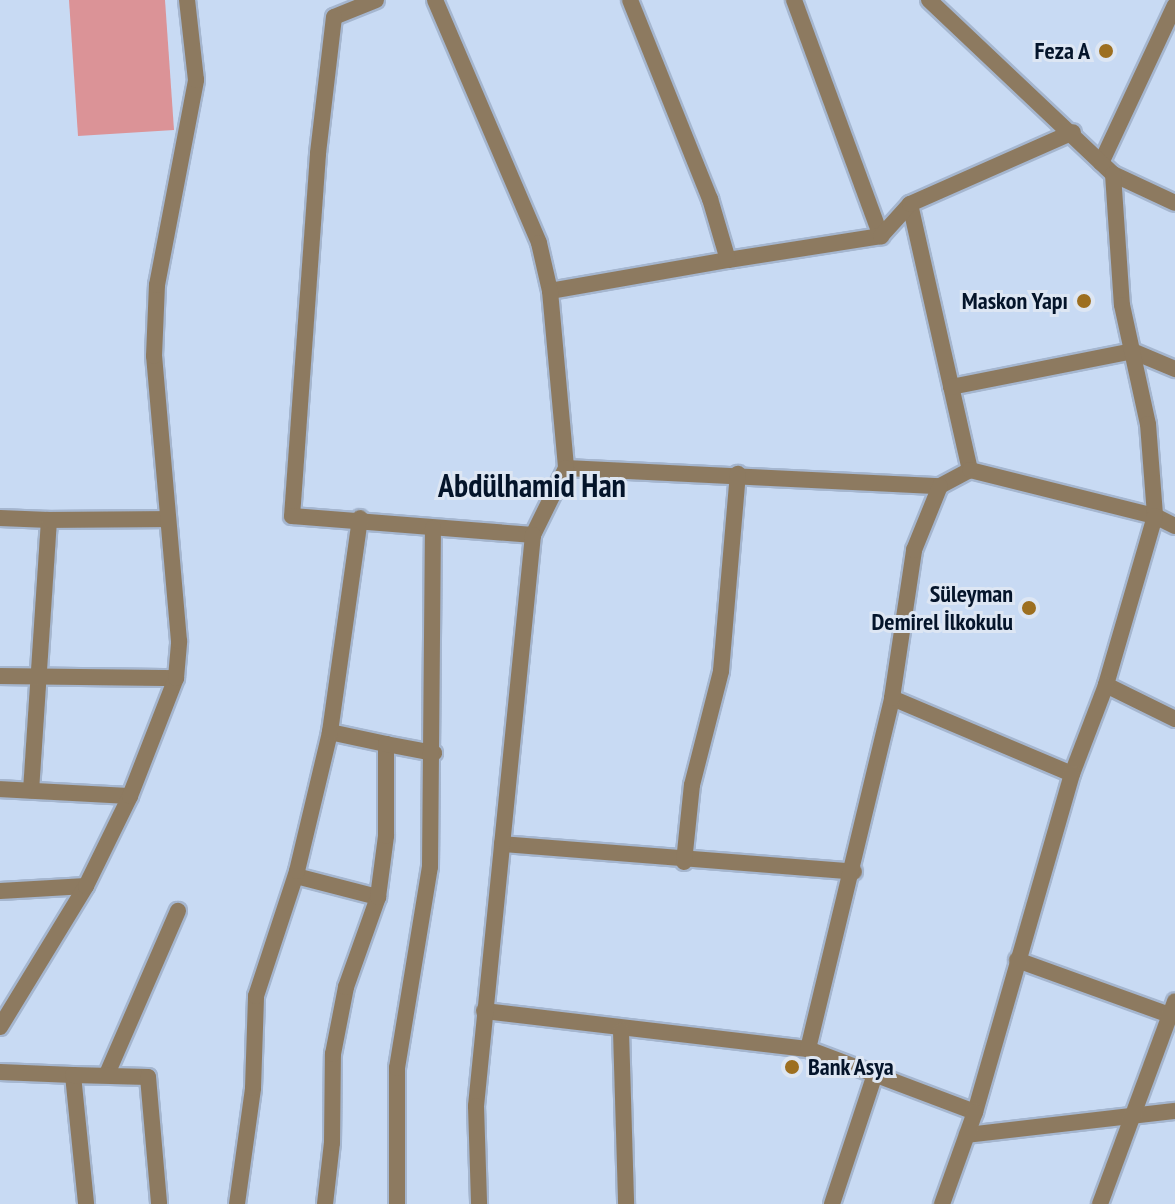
<!DOCTYPE html>
<meta charset="utf-8">
<style>
body{margin:0}
#map{position:relative;width:1175px;height:1204px;overflow:hidden;background:#c8daf3;font-family:"PT Sans Narrow",sans-serif}
div>[style]{position:absolute}
.green>*{inset:0;background:#db9397}
.roads{filter:drop-shadow(2px 0 #a5b6cf) drop-shadow(-2px 0 #a5b6cf) drop-shadow(0 2px #a5b6cf) drop-shadow(0 -2px #a5b6cf)}
.minor>*{height:16px;margin:-8px;padding:0 8px;transform-origin:8px;border-radius:8px;background:#8d7a60}
.tertiary>*{height:16px;margin:-8px;padding:0 8px;transform-origin:8px;border-radius:8px;background:#8d7a60}
.dots>*{width:22px;height:22px;translate:-50% -50%;box-sizing:border-box;border:4px solid #dde6f3;border-radius:50%}
span{translate:-50% -50%;white-space:nowrap;text-align:center;line-height:1.15;-webkit-text-stroke:6px #dde6f3;paint-order:stroke}
.poi-label{font-size:24px;color:#04142a;font-weight:700}
.right{translate:-100% -50%;text-align:right}
.left{translate:0 -50%;text-align:left}
.district-label{font-size:32px;color:#04142a;font-weight:700}
</style>
<div id="map">
<div class="green">
<i style="clip-path:polygon(69px 0,165px 0,174px 130px,78px 136px)"></i>
</div>
<div class="roads">
<div class="minor">
<i style="left:376px;top:0;width:45px;rotate:158deg"></i>
<i style="left:334px;top:17px;width:138px;rotate:96.7deg"></i>
<i style="left:318px;top:154px;width:363px;rotate:94.1deg"></i>
<i style="left:292px;top:516px;width:242px;rotate:4.5deg"></i>
<i style="left:794px;top:0;width:252px;rotate:69.8deg"></i>
<i style="left:1101px;top:163px;width:174px;rotate:-64.9deg"></i>
<i style="left:1113px;top:174px;width:68px;rotate:25.1deg"></i>
<i style="left:910px;top:204px;width:273px;rotate:77.3deg"></i>
<i style="left:728px;top:260px;width:155px;rotate:-8.9deg"></i>
<i style="left:881px;top:236px;width:43px;rotate:-47.8deg"></i>
<i style="left:910px;top:204px;width:178px;rotate:-23.8deg"></i>
<i style="left:550px;top:291px;width:181px;rotate:-9.9deg"></i>
<i style="left:728px;top:260px;width:64px;rotate:-106.4deg"></i>
<i style="left:710px;top:199px;width:214px;rotate:-111.9deg"></i>
<i style="left:951px;top:387px;width:185px;rotate:-11.2deg"></i>
<i style="left:1132px;top:351px;width:47px;rotate:22.7deg"></i>
<i style="left:566px;top:468px;width:374px;rotate:2.8deg"></i>
<i style="left:940px;top:486px;width:34px;rotate:-28deg"></i>
<i style="left:970px;top:470px;width:191px;rotate:14deg"></i>
<i style="left:1155px;top:516px;width:22px;rotate:27deg"></i>
<i style="left:0;top:518px;width:49px;rotate:2.3deg"></i>
<i style="left:49px;top:520px;width:271px;rotate:93.8deg"></i>
<i style="left:49px;top:520px;width:119px;rotate:-0.5deg"></i>
<i style="left:0;top:676px;width:176px;rotate:0.7deg"></i>
<i style="left:1106px;top:685px;width:77px;rotate:26.2deg"></i>
<i style="left:892px;top:698px;width:195px;rotate:22.9deg"></i>
<i style="left:330px;top:732px;width:57px;rotate:12.1deg"></i>
<i style="left:0;top:789px;width:130px;rotate:3.1deg"></i>
<i style="left:502px;top:844px;width:353px;rotate:4.5deg"></i>
<i style="left:684px;top:862px;width:77px;rotate:-84.1deg"></i>
<i style="left:692px;top:785px;width:118px;rotate:-75.7deg"></i>
<i style="left:721px;top:671px;width:198px;rotate:-85.1deg"></i>
<i style="left:296px;top:876px;width:85px;rotate:14.4deg"></i>
<i style="left:0;top:891px;width:86px;rotate:-3.3deg"></i>
<i style="left:1017px;top:960px;width:163px;rotate:19.8deg"></i>
<i style="left:484px;top:1011px;width:326px;rotate:6.7deg"></i>
<i style="left:808px;top:1049px;width:178px;rotate:20.7deg"></i>
<i style="left:0;top:1027px;width:165px;rotate:-58.6deg"></i>
<i style="left:86px;top:886px;width:100px;rotate:-63.9deg"></i>
<i style="left:130px;top:796px;width:127px;rotate:-68.7deg"></i>
<i style="left:176px;top:678px;width:37px;rotate:-85deg"></i>
<i style="left:179px;top:641px;width:286px;rotate:-95deg"></i>
<i style="left:154px;top:356px;width:71px;rotate:-87.6deg"></i>
<i style="left:157px;top:285px;width:209px;rotate:-79.2deg"></i>
<i style="left:196px;top:80px;width:81px;rotate:-96.4deg"></i>
<i style="left:621px;top:1031px;width:173px;rotate:88.3deg"></i>
<i style="left:808px;top:1049px;width:361px;rotate:-76.5deg"></i>
<i style="left:892px;top:698px;width:150px;rotate:-81.5deg"></i>
<i style="left:914px;top:550px;width:69px;rotate:-67.9deg"></i>
<i style="left:0;top:1072px;width:73px;rotate:2.4deg"></i>
<i style="left:73px;top:1075px;width:130px;rotate:84.2deg"></i>
<i style="left:107px;top:1074px;width:178px;rotate:-66.5deg"></i>
<i style="left:73px;top:1075px;width:75px;rotate:1.5deg"></i>
<i style="left:148px;top:1077px;width:127px;rotate:85deg"></i>
<i style="left:967px;top:1135px;width:209px;rotate:-6.6deg"></i>
<i style="left:237px;top:1204px;width:117px;rotate:-82.1deg"></i>
<i style="left:253px;top:1088px;width:92px;rotate:-88.1deg"></i>
<i style="left:256px;top:996px;width:132px;rotate:-71.8deg"></i>
<i style="left:297px;top:871px;width:143px;rotate:-76.6deg"></i>
<i style="left:330px;top:732px;width:216px;rotate:-82deg"></i>
<i style="left:325px;top:1204px;width:61px;rotate:-83.5deg"></i>
<i style="left:332px;top:1143px;width:89px;rotate:-89.4deg"></i>
<i style="left:333px;top:1054px;width:68px;rotate:-79deg"></i>
<i style="left:346px;top:987px;width:96px;rotate:-70.4deg"></i>
<i style="left:378px;top:897px;width:62px;rotate:-82.5deg"></i>
<i style="left:386px;top:836px;width:92px;rotate:-90deg"></i>
<i style="left:386px;top:744px;width:49px;rotate:10.6deg"></i>
<i style="left:397px;top:1204px;width:136px;rotate:-90deg"></i>
<i style="left:397px;top:1068px;width:204px;rotate:-80.7deg"></i>
<i style="left:430px;top:867px;width:339px;rotate:-89.5deg"></i>
<i style="left:832px;top:1204px;width:137px;rotate:-71.7deg"></i>
<i style="left:1100px;top:1204px;width:216px;rotate:-69.7deg"></i>
</div>
<div class="tertiary">
<i style="left:435px;top:0;width:264px;rotate:66.8deg"></i>
<i style="left:539px;top:243px;width:49px;rotate:77.1deg"></i>
<i style="left:550px;top:291px;width:178px;rotate:84.8deg"></i>
<i style="left:566px;top:468px;width:75px;rotate:116.2deg"></i>
<i style="left:533px;top:535px;width:574px;rotate:95.7deg"></i>
<i style="left:476px;top:1106px;width:98px;rotate:88.2deg"></i>
<i style="left:929px;top:0;width:253px;rotate:43.4deg"></i>
<i style="left:1113px;top:174px;width:131px;rotate:86.1deg"></i>
<i style="left:1122px;top:305px;width:122px;rotate:77.7deg"></i>
<i style="left:1148px;top:424px;width:92px;rotate:85.6deg"></i>
<i style="left:1155px;top:516px;width:176px;rotate:106.2deg"></i>
<i style="left:1106px;top:685px;width:95px;rotate:110.9deg"></i>
<i style="left:1072px;top:774px;width:352px;rotate:106deg"></i>
<i style="left:975px;top:1112px;width:98px;rotate:109.7deg"></i>
</div>
</div>
<div class="dots">
<i style="left:1106px;top:51px;background:#9d6f20"></i>
<i style="left:1084px;top:301px;background:#9d6f20"></i>
<i style="left:1029px;top:608px;background:#9d6f20"></i>
<i style="left:792px;top:1067px;background:#9d6f20"></i>
</div>
<div class="poi-label">
<span class="right" style="left:1090px;top:51px">Feza A</span>
<span class="right" style="left:1068px;top:301px">Maskon Yapı</span>
<span class="right" style="left:1013px;top:608px">Süleyman<br>Demirel İlkokulu</span>
<span class="left" style="left:808px;top:1067px">Bank Asya</span>
</div>
<div class="district-label">
<span style="left:532px;top:485px">Abdülhamid Han</span>
</div>
</div>
